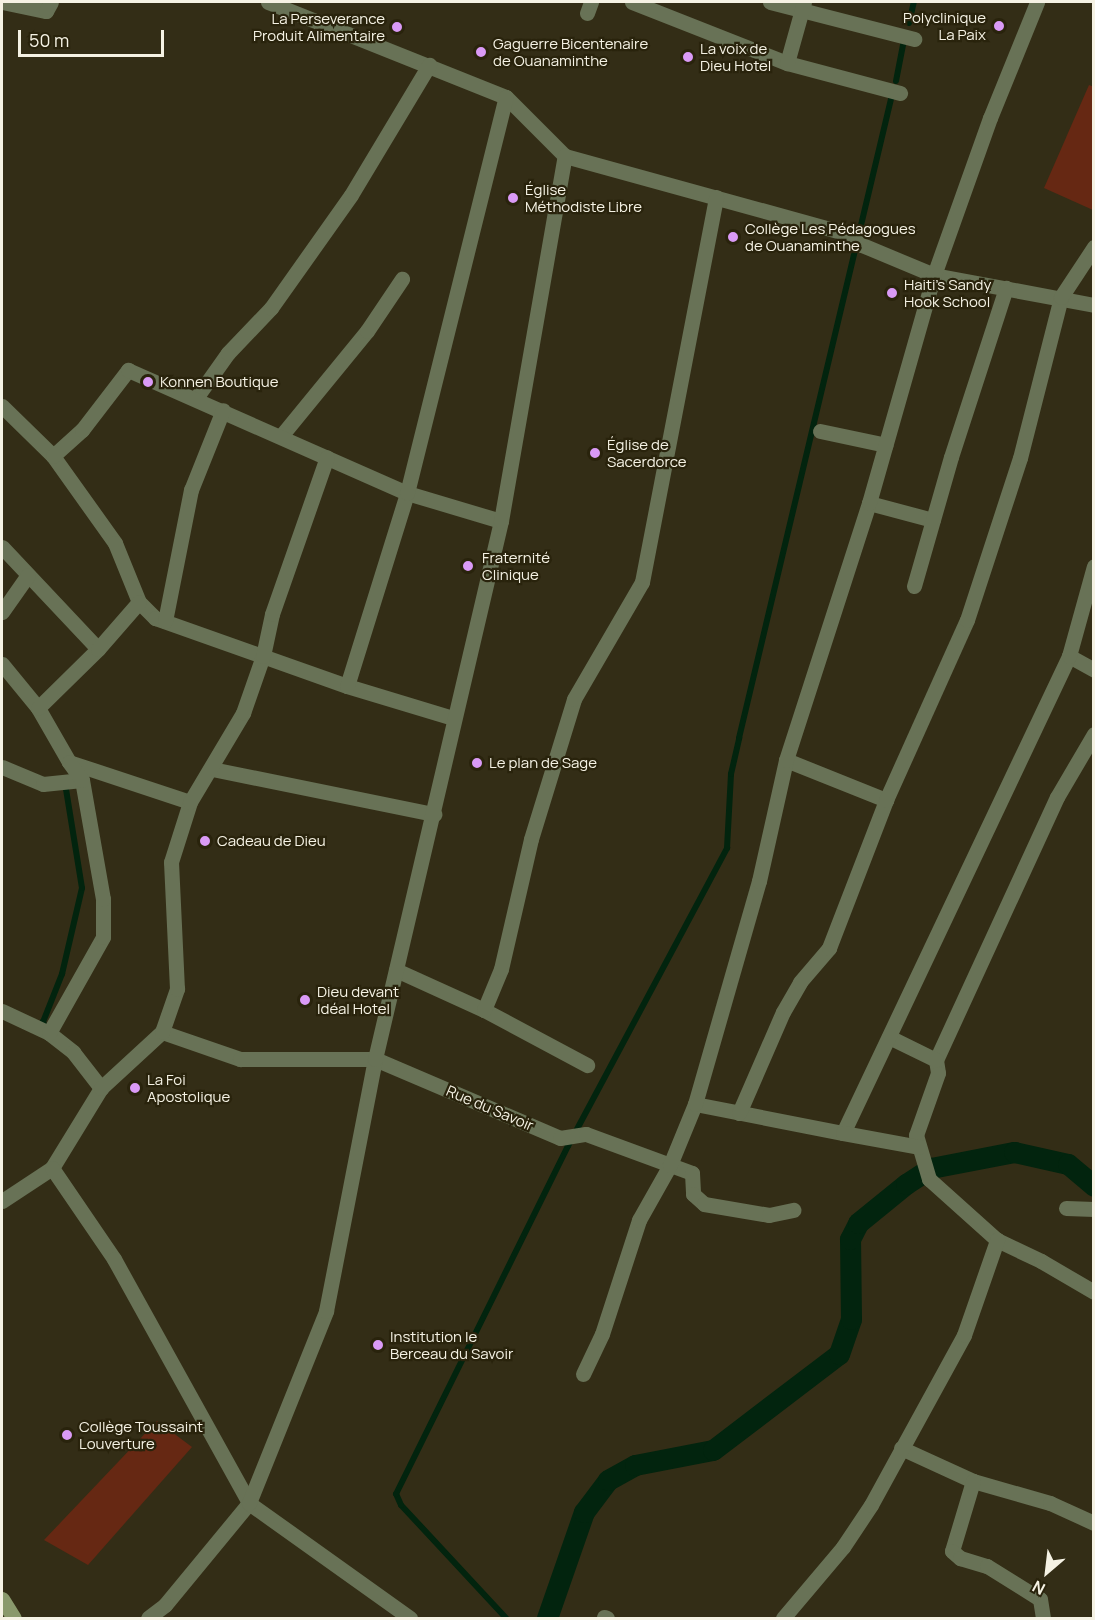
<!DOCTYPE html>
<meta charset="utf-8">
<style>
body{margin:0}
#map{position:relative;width:1095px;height:1620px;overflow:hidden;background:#332d16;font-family:Manrope,sans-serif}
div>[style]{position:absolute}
.green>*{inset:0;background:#662813}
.stream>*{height:6px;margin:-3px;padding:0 3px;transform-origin:3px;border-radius:3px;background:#02240e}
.canal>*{height:21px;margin:-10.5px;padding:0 10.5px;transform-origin:10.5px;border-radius:10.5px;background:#02240e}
.street>*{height:15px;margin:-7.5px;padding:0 7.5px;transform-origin:7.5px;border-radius:7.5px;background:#687256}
.secondary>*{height:15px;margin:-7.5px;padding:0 7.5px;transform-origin:7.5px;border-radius:7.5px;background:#8a996c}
.dots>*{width:16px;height:16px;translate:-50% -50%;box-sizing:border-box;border:3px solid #29230c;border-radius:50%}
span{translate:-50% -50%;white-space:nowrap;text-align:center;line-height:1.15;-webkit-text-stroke:4.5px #29230c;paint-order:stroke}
.poi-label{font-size:15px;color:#f5f2e4}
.right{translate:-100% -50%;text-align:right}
.left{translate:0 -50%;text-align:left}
.street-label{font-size:15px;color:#f5f2e4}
.frame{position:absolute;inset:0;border:3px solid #f5f2e4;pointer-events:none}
.north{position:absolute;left:1017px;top:1542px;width:60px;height:60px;-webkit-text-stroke:4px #29230c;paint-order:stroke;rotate:208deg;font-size:16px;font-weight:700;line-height:24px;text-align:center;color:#f5f2e4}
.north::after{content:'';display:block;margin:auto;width:21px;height:27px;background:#f5f2e4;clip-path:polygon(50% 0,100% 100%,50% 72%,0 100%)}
.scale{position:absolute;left:18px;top:30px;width:146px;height:27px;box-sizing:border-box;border:3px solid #f5f2e4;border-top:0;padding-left:8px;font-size:18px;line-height:21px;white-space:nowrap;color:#f5f2e4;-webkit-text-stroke:4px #29230c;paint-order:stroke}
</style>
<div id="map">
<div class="green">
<i style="clip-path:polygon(1089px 85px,1094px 87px,1093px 210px,1044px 188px)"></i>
<i style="clip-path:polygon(157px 1421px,192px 1447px,88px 1565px,44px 1540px)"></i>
</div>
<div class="stream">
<i style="left:909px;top:23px;width:22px;rotate:-77deg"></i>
<i style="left:896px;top:81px;width:37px;rotate:-79deg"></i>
<i style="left:46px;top:1029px;width:8px;rotate:-113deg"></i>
<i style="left:43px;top:1022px;width:52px;rotate:-68.4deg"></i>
<i style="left:62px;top:974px;width:88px;rotate:-76.9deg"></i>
<i style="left:82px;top:888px;width:100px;rotate:-99.2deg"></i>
<i style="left:506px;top:1618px;width:154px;rotate:-132.9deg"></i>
<i style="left:401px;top:1505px;width:12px;rotate:-114deg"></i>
<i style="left:396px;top:1494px;width:388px;rotate:-63.7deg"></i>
<i style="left:568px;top:1146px;width:338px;rotate:-61.9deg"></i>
<i style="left:727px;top:848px;width:74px;rotate:-86.9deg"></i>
<i style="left:731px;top:774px;width:37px;rotate:-77deg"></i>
<i style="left:739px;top:738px;width:657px;rotate:-76.62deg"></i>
</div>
<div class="canal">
<i style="left:547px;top:1618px;width:112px;rotate:-70.8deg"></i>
<i style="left:584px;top:1512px;width:40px;rotate:-53deg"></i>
<i style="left:608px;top:1480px;width:31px;rotate:-29deg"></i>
<i style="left:635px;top:1465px;width:79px;rotate:-10.9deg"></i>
<i style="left:713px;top:1450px;width:158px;rotate:-37.3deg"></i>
<i style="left:839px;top:1354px;width:37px;rotate:-71deg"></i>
<i style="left:851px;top:1319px;width:80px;rotate:-90.7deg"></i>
<i style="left:850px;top:1239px;width:18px;rotate:-63deg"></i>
<i style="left:858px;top:1223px;width:62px;rotate:-39.1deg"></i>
<i style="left:906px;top:1184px;width:30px;rotate:-33deg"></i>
<i style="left:931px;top:1168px;width:85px;rotate:-10.9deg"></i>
<i style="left:1014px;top:1152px;width:55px;rotate:12.5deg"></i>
<i style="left:1068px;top:1164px;width:34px;rotate:40deg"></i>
</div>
<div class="street">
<i style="left:2px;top:2px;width:45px;rotate:11.6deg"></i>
<i style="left:46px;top:11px;width:10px;rotate:-61deg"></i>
<i style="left:268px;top:2px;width:256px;rotate:21.8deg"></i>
<i style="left:506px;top:97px;width:83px;rotate:45deg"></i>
<i style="left:565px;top:156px;width:298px;rotate:15.4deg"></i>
<i style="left:852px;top:235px;width:14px;rotate:45deg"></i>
<i style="left:862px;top:245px;width:78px;rotate:22.6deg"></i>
<i style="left:934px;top:275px;width:163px;rotate:10.6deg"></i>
<i style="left:632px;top:2px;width:167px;rotate:21.5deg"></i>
<i style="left:787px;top:63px;width:117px;rotate:14.9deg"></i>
<i style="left:770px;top:2px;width:149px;rotate:14.4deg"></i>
<i style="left:587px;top:13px;width:12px;rotate:-70deg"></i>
<i style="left:787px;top:63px;width:63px;rotate:-74.4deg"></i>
<i style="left:196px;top:398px;width:55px;rotate:-54.6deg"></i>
<i style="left:228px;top:353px;width:62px;rotate:-46.3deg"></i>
<i style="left:271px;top:308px;width:138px;rotate:-54.7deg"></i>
<i style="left:351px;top:195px;width:152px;rotate:-59deg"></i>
<i style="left:2px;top:406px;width:71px;rotate:44.4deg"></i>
<i style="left:53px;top:456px;width:107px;rotate:54.5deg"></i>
<i style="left:115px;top:543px;width:64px;rotate:67.9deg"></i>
<i style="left:139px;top:602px;width:23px;rotate:45deg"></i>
<i style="left:155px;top:618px;width:204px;rotate:19.5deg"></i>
<i style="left:347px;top:686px;width:111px;rotate:16.8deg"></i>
<i style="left:820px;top:431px;width:67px;rotate:12deg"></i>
<i style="left:281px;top:436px;width:136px;rotate:-50.7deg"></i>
<i style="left:367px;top:331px;width:63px;rotate:-56.1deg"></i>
<i style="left:53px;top:456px;width:39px;rotate:-42deg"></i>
<i style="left:82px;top:430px;width:76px;rotate:-52.5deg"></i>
<i style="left:128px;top:370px;width:305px;rotate:23.8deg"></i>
<i style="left:407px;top:493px;width:98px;rotate:16.6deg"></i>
<i style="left:869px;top:503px;width:66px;rotate:14.9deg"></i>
<i style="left:2px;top:547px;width:140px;rotate:46.7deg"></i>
<i style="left:914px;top:586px;width:134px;rotate:-74deg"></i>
<i style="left:951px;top:457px;width:178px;rotate:-72deg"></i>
<i style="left:2px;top:612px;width:45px;rotate:-54.9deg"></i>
<i style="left:165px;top:621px;width:134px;rotate:-78.8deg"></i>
<i style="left:191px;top:490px;width:86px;rotate:-68.2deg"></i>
<i style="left:1069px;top:656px;width:29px;rotate:29deg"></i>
<i style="left:2px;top:664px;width:57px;rotate:50.7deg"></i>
<i style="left:38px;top:708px;width:62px;rotate:60.1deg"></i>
<i style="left:69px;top:762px;width:127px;rotate:18.3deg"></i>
<i style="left:347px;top:686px;width:202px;rotate:-72.7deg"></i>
<i style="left:407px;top:493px;width:408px;rotate:-76deg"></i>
<i style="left:38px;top:708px;width:84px;rotate:-44.5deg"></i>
<i style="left:98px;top:649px;width:62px;rotate:-48.9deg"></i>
<i style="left:1094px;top:734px;width:73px;rotate:120.4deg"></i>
<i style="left:1057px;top:797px;width:289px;rotate:114.7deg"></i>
<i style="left:936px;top:1060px;width:13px;rotate:81deg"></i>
<i style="left:938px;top:1073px;width:66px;rotate:109.5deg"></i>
<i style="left:916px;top:1135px;width:46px;rotate:73.5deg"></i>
<i style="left:929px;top:1179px;width:91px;rotate:41.9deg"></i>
<i style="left:997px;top:1240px;width:49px;rotate:25.5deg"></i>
<i style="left:1041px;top:1261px;width:61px;rotate:30.3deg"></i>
<i style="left:786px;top:760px;width:108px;rotate:21.8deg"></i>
<i style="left:2px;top:767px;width:44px;rotate:22.5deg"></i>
<i style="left:43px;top:784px;width:39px;rotate:-6deg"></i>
<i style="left:212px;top:769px;width:227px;rotate:11.5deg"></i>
<i style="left:396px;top:970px;width:97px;rotate:24.4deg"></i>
<i style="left:484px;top:1010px;width:117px;rotate:28.1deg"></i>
<i style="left:484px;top:1010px;width:44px;rotate:-67.5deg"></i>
<i style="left:501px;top:969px;width:133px;rotate:-77deg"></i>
<i style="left:531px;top:839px;width:146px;rotate:-72.9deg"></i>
<i style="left:574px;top:699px;width:135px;rotate:-59.8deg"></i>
<i style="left:642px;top:582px;width:392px;rotate:-79.1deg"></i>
<i style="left:2px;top:1011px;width:52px;rotate:25.1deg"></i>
<i style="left:49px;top:1033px;width:31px;rotate:38deg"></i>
<i style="left:73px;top:1052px;width:46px;rotate:52.1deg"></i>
<i style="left:162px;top:1032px;width:83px;rotate:19.1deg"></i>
<i style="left:240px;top:1059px;width:135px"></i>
<i style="left:375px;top:1059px;width:201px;rotate:23.1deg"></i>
<i style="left:560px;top:1138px;width:26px;rotate:-9deg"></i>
<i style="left:586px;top:1134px;width:113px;rotate:20.2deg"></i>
<i style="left:692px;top:1173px;width:21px;rotate:87deg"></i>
<i style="left:693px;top:1194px;width:15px;rotate:42deg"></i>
<i style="left:704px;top:1204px;width:66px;rotate:9.6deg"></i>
<i style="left:769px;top:1215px;width:25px;rotate:-12deg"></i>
<i style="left:49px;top:1033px;width:110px;rotate:-60.6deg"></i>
<i style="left:103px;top:937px;width:38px;rotate:-90deg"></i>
<i style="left:103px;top:899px;width:121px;rotate:-100deg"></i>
<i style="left:82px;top:780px;width:22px;rotate:-126deg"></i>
<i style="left:889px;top:1037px;width:52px;rotate:26.1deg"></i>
<i style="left:695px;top:1104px;width:151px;rotate:11.1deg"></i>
<i style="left:843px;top:1133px;width:528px;rotate:-64.65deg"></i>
<i style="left:1069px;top:656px;width:93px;rotate:-74.5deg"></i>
<i style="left:739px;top:1113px;width:110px;rotate:-66.5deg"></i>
<i style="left:783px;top:1012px;width:34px;rotate:-60deg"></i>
<i style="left:800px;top:982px;width:45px;rotate:-49.5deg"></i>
<i style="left:829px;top:948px;width:159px;rotate:-68.9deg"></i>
<i style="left:886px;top:800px;width:197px;rotate:-65.8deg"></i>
<i style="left:967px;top:620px;width:170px;rotate:-71.9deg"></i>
<i style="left:1020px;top:458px;width:166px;rotate:-75.7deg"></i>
<i style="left:1061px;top:297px;width:60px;rotate:-56.6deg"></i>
<i style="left:843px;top:1133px;width:77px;rotate:10.4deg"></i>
<i style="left:52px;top:1168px;width:94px;rotate:-58.5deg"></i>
<i style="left:101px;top:1088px;width:83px;rotate:-42.6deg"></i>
<i style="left:162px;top:1032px;width:46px;rotate:-70.8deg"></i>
<i style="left:177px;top:989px;width:127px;rotate:-92.7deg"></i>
<i style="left:171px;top:862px;width:63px;rotate:-72.4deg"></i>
<i style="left:190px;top:802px;width:104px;rotate:-59.2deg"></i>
<i style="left:243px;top:713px;width:60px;rotate:-70.7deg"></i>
<i style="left:263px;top:656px;width:43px;rotate:-77.9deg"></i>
<i style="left:272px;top:614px;width:166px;rotate:-70.7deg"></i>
<i style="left:2px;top:1201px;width:60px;rotate:-33.4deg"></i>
<i style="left:52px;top:1168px;width:110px;rotate:55.7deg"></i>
<i style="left:114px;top:1259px;width:279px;rotate:61deg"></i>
<i style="left:249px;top:1503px;width:132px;rotate:129.5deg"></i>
<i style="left:165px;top:1605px;width:21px;rotate:143deg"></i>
<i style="left:1066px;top:1208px;width:28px;rotate:2deg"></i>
<i style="left:583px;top:1374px;width:44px;rotate:-64.6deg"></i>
<i style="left:602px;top:1334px;width:120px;rotate:-72deg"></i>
<i style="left:639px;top:1220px;width:63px;rotate:-60.6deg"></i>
<i style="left:670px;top:1165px;width:66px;rotate:-67.7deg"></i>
<i style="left:695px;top:1104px;width:232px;rotate:-74deg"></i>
<i style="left:759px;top:881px;width:124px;rotate:-77.4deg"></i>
<i style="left:786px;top:760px;width:270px;rotate:-72.1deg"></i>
<i style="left:869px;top:503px;width:237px;rotate:-74.1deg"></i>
<i style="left:934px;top:275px;width:167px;rotate:-70.4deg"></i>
<i style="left:990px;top:118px;width:125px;rotate:-67.9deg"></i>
<i style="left:901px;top:1448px;width:79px;rotate:24.6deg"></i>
<i style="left:973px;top:1481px;width:80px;rotate:15.9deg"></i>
<i style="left:1050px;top:1503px;width:48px;rotate:24.4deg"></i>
<i style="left:973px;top:1481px;width:73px;rotate:106.7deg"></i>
<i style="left:952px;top:1551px;width:11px;rotate:41deg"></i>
<i style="left:960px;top:1558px;width:28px;rotate:17deg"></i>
<i style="left:987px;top:1566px;width:62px;rotate:31.9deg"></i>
<i style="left:1040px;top:1599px;width:19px;rotate:81deg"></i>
<i style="left:604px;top:1617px;width:3px;rotate:18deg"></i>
<i style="left:410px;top:1618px;width:198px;rotate:-144.5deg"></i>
<i style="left:249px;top:1503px;width:207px;rotate:-68.1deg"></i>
<i style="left:326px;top:1311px;width:257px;rotate:-79deg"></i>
<i style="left:375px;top:1059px;width:553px;rotate:-76.82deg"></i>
<i style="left:501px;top:521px;width:371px;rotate:-80.1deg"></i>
<i style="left:783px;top:1618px;width:93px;rotate:-49.8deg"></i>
<i style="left:843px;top:1547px;width:50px;rotate:-56.3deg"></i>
<i style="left:871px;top:1505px;width:194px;rotate:-61.3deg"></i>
<i style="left:964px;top:1335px;width:101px;rotate:-70.8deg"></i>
</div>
<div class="secondary">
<i style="left:2px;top:1599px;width:22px;rotate:58deg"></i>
</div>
<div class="dots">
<i style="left:999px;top:26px;background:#da9af6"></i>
<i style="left:397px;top:27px;background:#da9af6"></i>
<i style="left:481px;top:52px;background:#da9af6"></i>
<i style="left:688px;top:57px;background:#da9af6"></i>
<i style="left:513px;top:198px;background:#da9af6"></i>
<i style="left:733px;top:237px;background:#da9af6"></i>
<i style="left:892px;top:293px;background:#da9af6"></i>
<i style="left:148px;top:382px;background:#da9af6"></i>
<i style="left:595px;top:453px;background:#da9af6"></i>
<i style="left:468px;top:566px;background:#da9af6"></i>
<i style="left:477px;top:763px;background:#da9af6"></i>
<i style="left:205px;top:841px;background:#da9af6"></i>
<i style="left:305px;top:1000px;background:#da9af6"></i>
<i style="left:135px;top:1088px;background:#da9af6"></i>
<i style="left:378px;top:1345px;background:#da9af6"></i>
<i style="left:67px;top:1435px;background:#da9af6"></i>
</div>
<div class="poi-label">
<span class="right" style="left:986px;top:26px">Polyclinique<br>La Paix</span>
<span class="right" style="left:385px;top:27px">La Perseverance<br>Produit Alimentaire</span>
<span class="left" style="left:493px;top:52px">Gaguerre Bicentenaire<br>de Ouanaminthe</span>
<span class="left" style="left:700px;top:57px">La voix de<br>Dieu Hotel</span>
<span class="left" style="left:525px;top:198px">Église<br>Méthodiste Libre</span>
<span class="left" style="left:745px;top:237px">Collège Les Pédagogues<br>de Ouanaminthe</span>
<span class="left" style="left:904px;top:293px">Haiti's Sandy<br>Hook School</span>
<span class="left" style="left:160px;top:382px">Konnen Boutique</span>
<span class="left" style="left:607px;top:453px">Église de<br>Sacerdorce</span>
<span class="left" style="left:482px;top:566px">Fraternité<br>Clinique</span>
<span class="left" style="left:489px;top:763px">Le plan de Sage</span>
<span class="left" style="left:217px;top:841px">Cadeau de Dieu</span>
<span class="left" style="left:317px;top:1000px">Dieu devant<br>Idéal Hotel</span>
<span class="left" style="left:147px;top:1088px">La Foi<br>Apostolique</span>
<span class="left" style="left:390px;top:1345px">Institution le<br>Berceau du Savoir</span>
<span class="left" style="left:79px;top:1435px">Collège Toussaint<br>Louverture</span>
</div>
<div class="street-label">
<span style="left:490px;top:1108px;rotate:23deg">Rue du Savoir</span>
</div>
<div class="frame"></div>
<div class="north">N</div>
<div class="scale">50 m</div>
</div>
